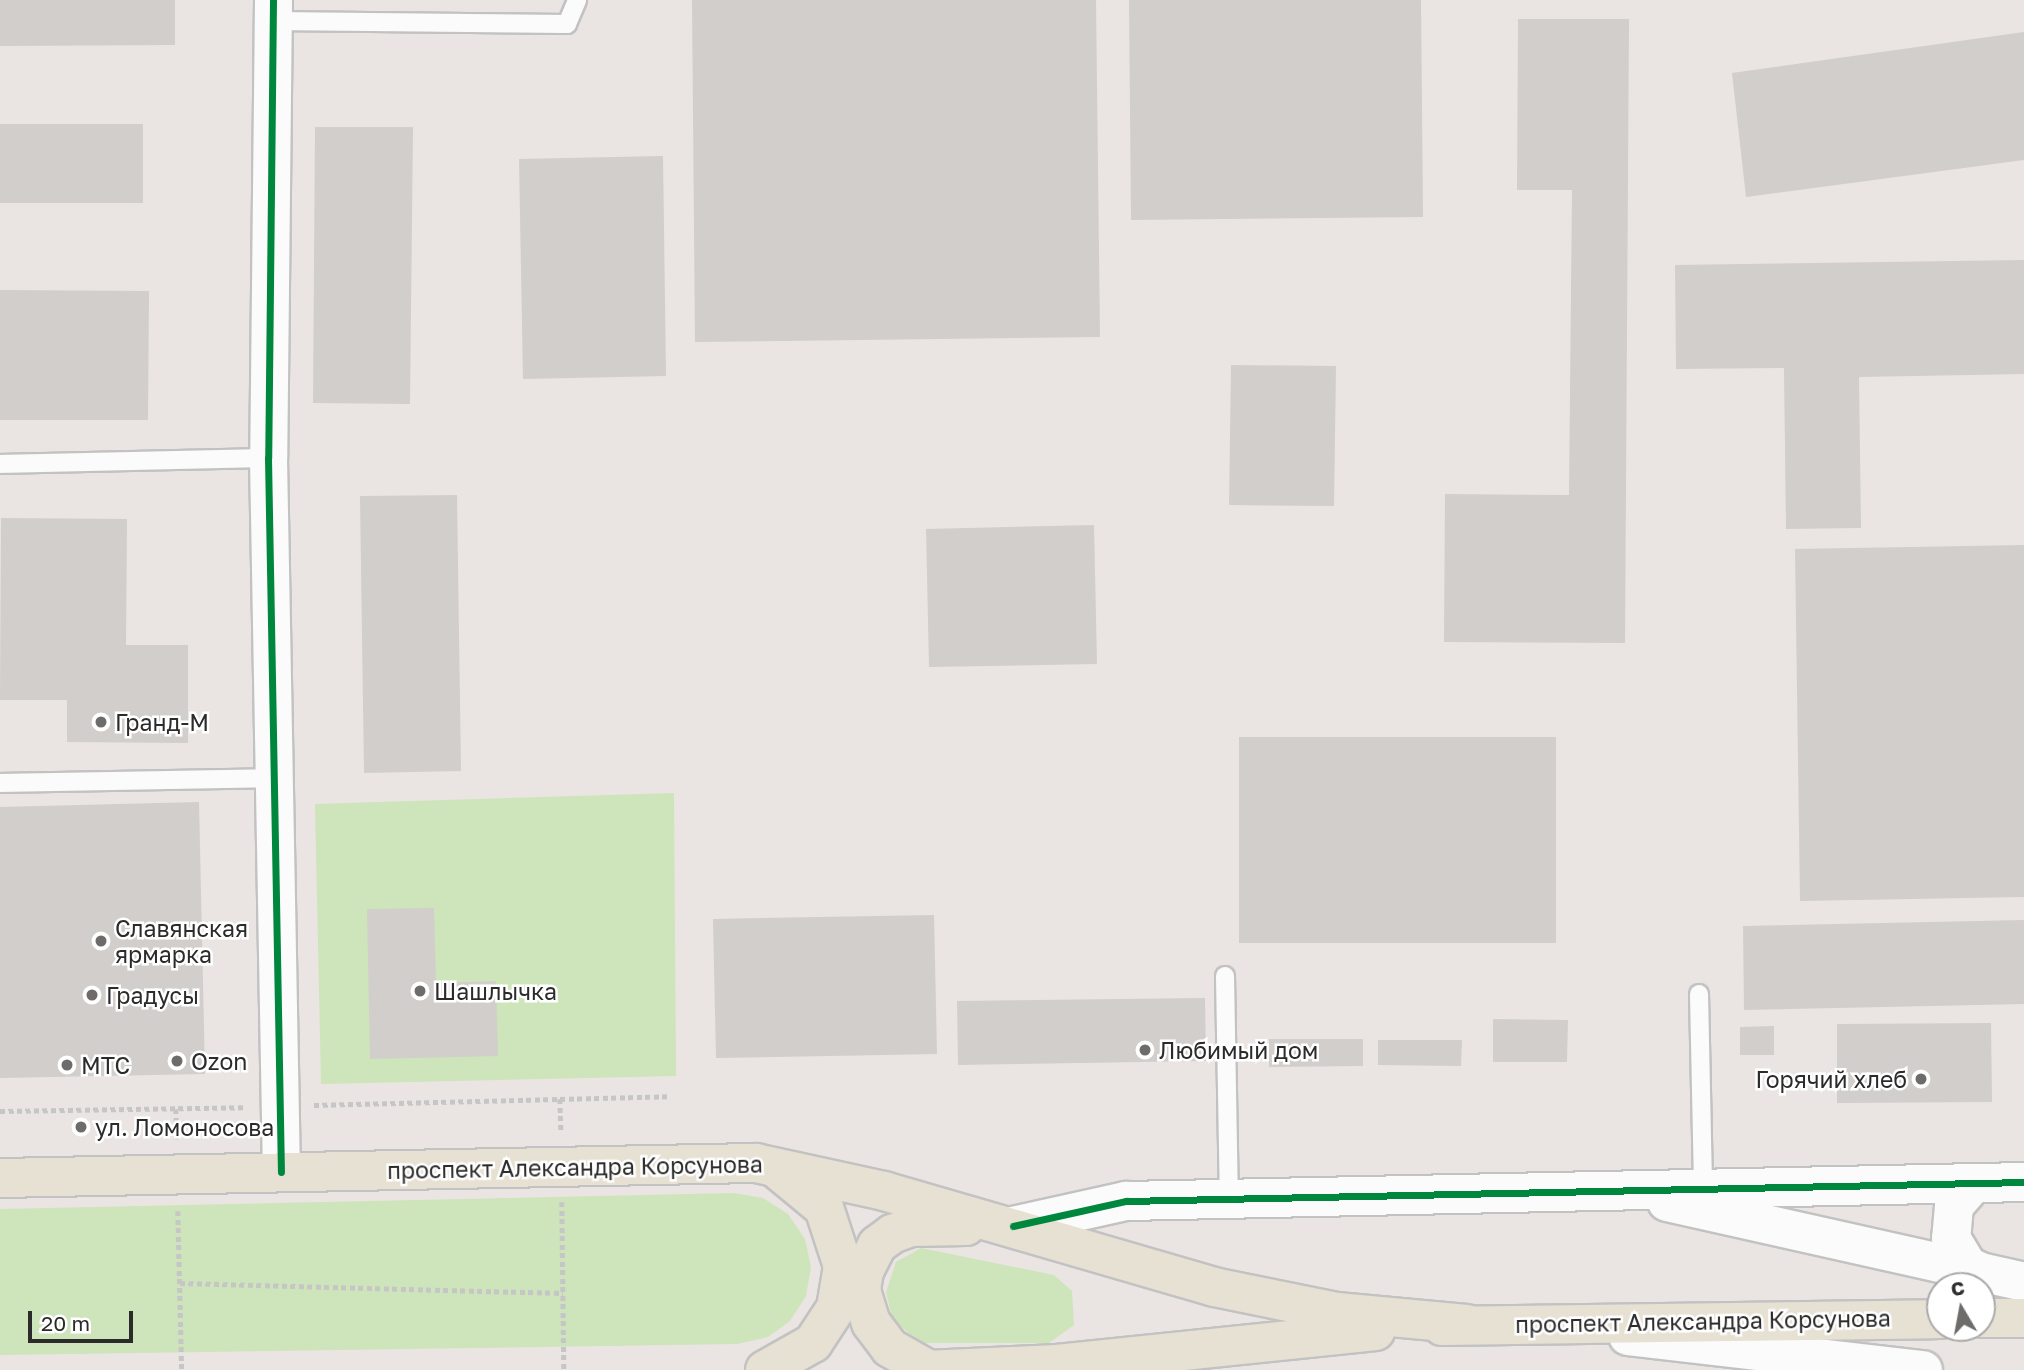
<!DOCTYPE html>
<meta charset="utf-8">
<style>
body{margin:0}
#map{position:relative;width:2024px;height:1370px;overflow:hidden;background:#eae5e2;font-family:"Golos Text",sans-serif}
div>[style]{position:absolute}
.green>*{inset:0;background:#cee4ba}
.building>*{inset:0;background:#d1cecb}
.path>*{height:4.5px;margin-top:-2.25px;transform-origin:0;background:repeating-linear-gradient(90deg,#c6c6c6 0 5px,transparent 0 8.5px)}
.roads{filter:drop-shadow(2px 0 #c3c2c2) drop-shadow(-2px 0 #c3c2c2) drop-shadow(0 2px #c3c2c2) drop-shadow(0 -2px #c3c2c2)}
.service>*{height:18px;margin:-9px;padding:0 9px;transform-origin:9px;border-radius:9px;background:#fcfbfb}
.minor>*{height:37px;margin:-18.5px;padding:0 18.5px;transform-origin:18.5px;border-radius:18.5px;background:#fcfbfb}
.tertiary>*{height:38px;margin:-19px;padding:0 19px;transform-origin:19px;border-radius:19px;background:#fcfbfb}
.primary>*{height:38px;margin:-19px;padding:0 19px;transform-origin:19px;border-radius:19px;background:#e7e1d4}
.cycleway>*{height:7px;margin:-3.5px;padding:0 3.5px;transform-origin:3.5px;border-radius:3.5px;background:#00873e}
.dots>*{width:19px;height:19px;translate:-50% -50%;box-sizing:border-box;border:4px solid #fff;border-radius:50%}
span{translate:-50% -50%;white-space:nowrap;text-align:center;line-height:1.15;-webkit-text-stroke:5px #fff;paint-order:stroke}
.poi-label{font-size:23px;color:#2b2b2b}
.left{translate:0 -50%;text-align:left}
.right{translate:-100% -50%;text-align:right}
.street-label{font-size:23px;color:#2b2b2b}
.north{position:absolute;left:1926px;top:1272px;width:70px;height:70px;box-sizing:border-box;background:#fff;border:2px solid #aaa;border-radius:50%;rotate:350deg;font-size:19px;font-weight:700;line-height:28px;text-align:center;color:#2b2b2b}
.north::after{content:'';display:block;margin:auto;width:24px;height:32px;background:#6e6c6b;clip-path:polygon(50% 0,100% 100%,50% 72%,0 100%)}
.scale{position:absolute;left:28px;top:1311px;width:105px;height:32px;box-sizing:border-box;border:4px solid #2b2b2b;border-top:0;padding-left:9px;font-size:21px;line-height:24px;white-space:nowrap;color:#2b2b2b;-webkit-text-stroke:5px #fff;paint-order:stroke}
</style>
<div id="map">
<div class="green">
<i style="clip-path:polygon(674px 793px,676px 1076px,321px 1084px,315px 804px)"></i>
<i style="clip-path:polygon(734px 1193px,763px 1198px,788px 1214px,805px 1239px,811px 1267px,806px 1296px,790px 1321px,768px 1337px,737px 1344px,0 1355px,0 1209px)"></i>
<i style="clip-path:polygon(921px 1248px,1054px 1275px,1072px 1291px,1074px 1325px,1049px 1343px,919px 1343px,892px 1318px,886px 1292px,896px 1262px)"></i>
</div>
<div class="building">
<i style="clip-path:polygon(0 0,175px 0,175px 45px,0 46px)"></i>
<i style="clip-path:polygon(692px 0,1096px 0,1100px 337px,695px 342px)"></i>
<i style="clip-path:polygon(1129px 0,1421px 0,1423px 217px,1131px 220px)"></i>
<i style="clip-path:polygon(1518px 19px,1629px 19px,1625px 643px,1444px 642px,1445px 494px,1569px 495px,1572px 190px,1517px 190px)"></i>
<i style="clip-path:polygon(2024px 32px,2024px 160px,1746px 197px,1732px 73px)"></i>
<i style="clip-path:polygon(0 124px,143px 124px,143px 203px,0 203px)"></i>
<i style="clip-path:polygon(315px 127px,413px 127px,410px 404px,313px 403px)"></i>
<i style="clip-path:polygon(663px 156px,666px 376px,523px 379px,519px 159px)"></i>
<i style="clip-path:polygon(2024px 260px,2024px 374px,1859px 377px,1861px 528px,1786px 529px,1784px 368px,1676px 369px,1675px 265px)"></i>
<i style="clip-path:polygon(0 290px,149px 291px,148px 420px,0 420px)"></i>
<i style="clip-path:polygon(1231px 365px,1336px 366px,1334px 506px,1229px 505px)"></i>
<i style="clip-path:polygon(457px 495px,461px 771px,364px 773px,360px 496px)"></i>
<i style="clip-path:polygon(1px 518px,127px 519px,126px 645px,188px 645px,188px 743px,67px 742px,67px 700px,0 700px)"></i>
<i style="clip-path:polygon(1094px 525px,1097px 664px,929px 667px,926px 529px)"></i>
<i style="clip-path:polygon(2024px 545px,2024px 897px,1800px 901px,1795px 549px)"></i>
<i style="clip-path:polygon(1239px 737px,1556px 737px,1556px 943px,1239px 943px)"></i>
<i style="clip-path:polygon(199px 802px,205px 1074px,0 1078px,0 807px)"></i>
<i style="clip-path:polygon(434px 908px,436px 983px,496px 981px,498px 1056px,370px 1059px,367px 909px)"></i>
<i style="clip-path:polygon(934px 915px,937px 1054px,716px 1058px,713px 919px)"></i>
<i style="clip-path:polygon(2024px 920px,2024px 1004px,1744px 1010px,1743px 926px)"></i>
<i style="clip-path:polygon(1205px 998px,1206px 1061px,958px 1065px,957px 1001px)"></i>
<i style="clip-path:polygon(1493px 1019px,1568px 1020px,1567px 1062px,1493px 1062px)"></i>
<i style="clip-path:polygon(1991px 1023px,1992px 1102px,1837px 1103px,1837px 1024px)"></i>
<i style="clip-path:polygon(1774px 1026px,1774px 1055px,1740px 1055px,1740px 1027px)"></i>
<i style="clip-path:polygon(1269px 1039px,1363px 1039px,1363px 1066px,1269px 1067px)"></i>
<i style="clip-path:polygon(1378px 1040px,1462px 1040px,1461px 1066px,1378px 1065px)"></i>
</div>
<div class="path">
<i style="left:560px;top:1099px;width:31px;rotate:88deg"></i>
<i style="left:314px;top:1105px;width:356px;rotate:-1.4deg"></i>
<i style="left:176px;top:1109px;width:30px;rotate:88deg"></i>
<i style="left:0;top:1111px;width:246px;rotate:-0.9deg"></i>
<i style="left:562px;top:1202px;width:168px;rotate:89.3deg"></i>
<i style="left:178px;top:1211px;width:159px;rotate:88.6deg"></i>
<i style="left:180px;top:1283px;width:383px;rotate:1.5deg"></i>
</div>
<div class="roads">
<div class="service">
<i style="left:272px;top:21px;width:295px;rotate:0.6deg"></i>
<i style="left:567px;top:24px;width:26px;rotate:-67deg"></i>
<i style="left:0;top:464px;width:268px;rotate:-1.3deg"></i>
<i style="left:0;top:783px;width:273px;rotate:-1deg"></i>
<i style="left:1225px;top:976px;width:223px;rotate:89deg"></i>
<i style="left:1699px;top:994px;width:193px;rotate:88.8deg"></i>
</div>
<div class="minor">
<i style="left:273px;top:0;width:458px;rotate:90.6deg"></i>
<i style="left:268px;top:458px;width:714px;rotate:88.96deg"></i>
</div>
<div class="tertiary">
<i style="left:1974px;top:1183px;width:30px;rotate:131deg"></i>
<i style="left:1954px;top:1206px;width:32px;rotate:95deg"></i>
<i style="left:1951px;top:1238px;width:33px;rotate:59deg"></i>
<i style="left:1968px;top:1266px;width:17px;rotate:25deg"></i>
<i style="left:1667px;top:1202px;width:366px;rotate:12.6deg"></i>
<i style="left:1013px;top:1226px;width:116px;rotate:-12.5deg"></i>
<i style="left:1126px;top:1201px;width:898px;rotate:-1.21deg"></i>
<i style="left:1628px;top:1336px;width:297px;rotate:6.6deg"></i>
</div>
<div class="primary">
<i style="left:0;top:1178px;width:756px;rotate:-1.14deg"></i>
<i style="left:756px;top:1163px;width:131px;rotate:12.3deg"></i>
<i style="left:884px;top:1191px;width:344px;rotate:16.2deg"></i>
<i style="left:1214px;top:1287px;width:126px;rotate:11.5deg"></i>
<i style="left:1337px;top:1312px;width:130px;rotate:5.3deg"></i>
<i style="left:1982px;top:1318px;width:42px"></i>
<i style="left:1442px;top:1326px;width:498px;rotate:-0.8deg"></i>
<i style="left:765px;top:1370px;width:55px;rotate:-29.4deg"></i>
<i style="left:813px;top:1343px;width:42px;rotate:-56.7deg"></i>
<i style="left:836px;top:1308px;width:43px;rotate:-80.5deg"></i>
<i style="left:843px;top:1266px;width:61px;rotate:-108.1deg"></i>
<i style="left:824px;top:1208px;width:60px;rotate:-140.4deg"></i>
<i style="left:926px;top:1370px;width:131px;rotate:-2.6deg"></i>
<i style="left:1057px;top:1364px;width:320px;rotate:-5.9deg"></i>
<i style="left:929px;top:1370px;width:45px;rotate:-150.6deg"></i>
<i style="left:890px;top:1348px;width:31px;rotate:-127deg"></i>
<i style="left:871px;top:1323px;width:34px;rotate:-107deg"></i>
<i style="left:861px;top:1290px;width:19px;rotate:-81deg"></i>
<i style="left:864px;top:1271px;width:29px;rotate:-63deg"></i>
<i style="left:877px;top:1245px;width:19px;rotate:-36deg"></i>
<i style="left:892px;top:1234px;width:20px;rotate:-20deg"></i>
<i style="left:911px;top:1227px;width:55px;rotate:-1deg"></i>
</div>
</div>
<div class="cycleway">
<i style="left:273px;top:0;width:458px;rotate:90.6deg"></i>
<i style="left:268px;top:458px;width:714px;rotate:88.96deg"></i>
<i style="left:1013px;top:1226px;width:116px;rotate:-12.5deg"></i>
<i style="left:1126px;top:1201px;width:898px;rotate:-1.21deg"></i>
</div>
<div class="dots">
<i style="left:101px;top:722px;background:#6e6c6b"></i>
<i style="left:101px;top:941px;background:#6e6c6b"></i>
<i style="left:420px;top:991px;background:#6e6c6b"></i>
<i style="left:92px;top:995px;background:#6e6c6b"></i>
<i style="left:1145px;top:1050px;background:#6e6c6b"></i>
<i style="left:177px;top:1061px;background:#6e6c6b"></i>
<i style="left:67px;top:1065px;background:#6e6c6b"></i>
<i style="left:1921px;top:1079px;background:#6e6c6b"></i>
<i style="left:81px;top:1127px;background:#6e6c6b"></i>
</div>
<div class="poi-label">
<span class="left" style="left:115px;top:722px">Гранд-М</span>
<span class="left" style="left:115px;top:941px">Славянская<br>ярмарка</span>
<span class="left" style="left:434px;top:991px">Шашлычка</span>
<span class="left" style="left:106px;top:995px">Градусы</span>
<span class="left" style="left:1159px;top:1050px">Любимый дом</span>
<span class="left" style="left:191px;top:1061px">Ozon</span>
<span class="left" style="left:81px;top:1065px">МТС</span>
<span class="right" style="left:1907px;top:1079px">Горячий хлеб</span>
<span class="left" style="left:95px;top:1127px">ул. Ломоносова</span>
</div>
<div class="street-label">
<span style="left:575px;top:1167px;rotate:-1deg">проспект Александра Корсунова</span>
<span style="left:1703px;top:1321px;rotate:-1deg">проспект Александра Корсунова</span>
</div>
<div class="north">С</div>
<div class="scale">20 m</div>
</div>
